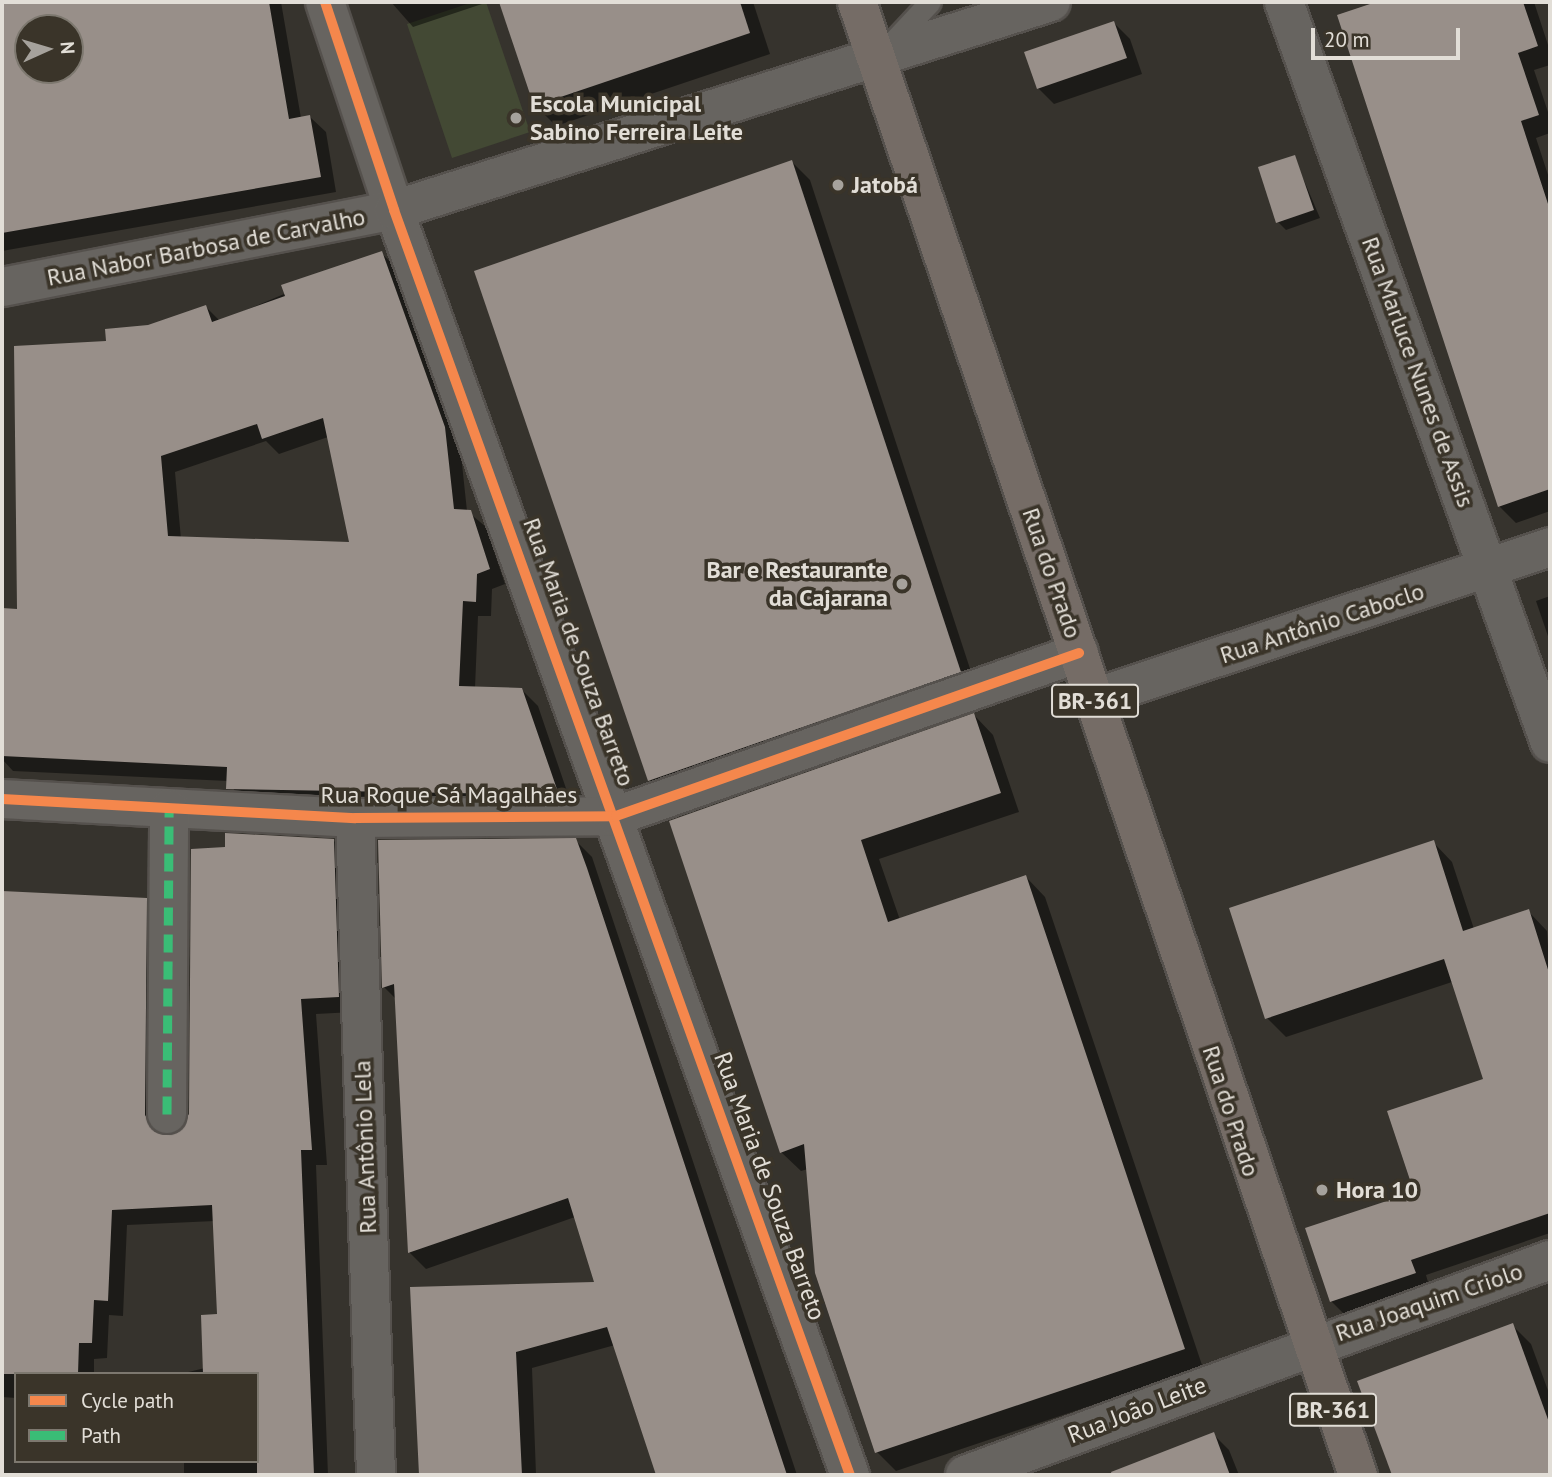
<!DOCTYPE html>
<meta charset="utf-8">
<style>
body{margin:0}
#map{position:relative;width:1552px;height:1477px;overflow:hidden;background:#36332d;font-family:"PT Sans",sans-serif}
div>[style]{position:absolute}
.green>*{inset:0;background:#434934}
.shadow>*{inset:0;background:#0007}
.building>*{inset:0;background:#988f89}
.roads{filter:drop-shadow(2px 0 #55514d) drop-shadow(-2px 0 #55514d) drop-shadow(0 2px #55514d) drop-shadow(0 -2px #55514d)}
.lane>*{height:21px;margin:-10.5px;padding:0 10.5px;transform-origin:10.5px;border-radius:10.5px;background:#676460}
.street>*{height:38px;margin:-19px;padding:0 19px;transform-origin:19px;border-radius:19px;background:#676460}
.primary>*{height:38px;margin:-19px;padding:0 19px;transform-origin:19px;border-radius:19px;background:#756c66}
.quiet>*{height:9px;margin-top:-4.5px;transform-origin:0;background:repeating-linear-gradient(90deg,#3abd76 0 18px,transparent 0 27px)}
.cycleway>*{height:10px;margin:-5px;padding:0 5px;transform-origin:5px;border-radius:5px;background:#f5874c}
.dots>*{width:19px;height:19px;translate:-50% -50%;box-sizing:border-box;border:4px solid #3a3429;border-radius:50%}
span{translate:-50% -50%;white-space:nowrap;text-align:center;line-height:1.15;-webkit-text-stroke:7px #3a3429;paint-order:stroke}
.shield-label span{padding:2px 5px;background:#3a3429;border:2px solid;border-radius:5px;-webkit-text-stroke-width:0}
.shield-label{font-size:23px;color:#e2ded7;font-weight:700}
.poi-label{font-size:24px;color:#e2ded7;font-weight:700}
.left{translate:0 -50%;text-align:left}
.right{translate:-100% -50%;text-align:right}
.street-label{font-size:24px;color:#e2ded7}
.frame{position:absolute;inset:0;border:4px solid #e2ded7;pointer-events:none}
.legend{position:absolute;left:14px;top:1372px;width:245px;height:91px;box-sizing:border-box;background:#3a3429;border:2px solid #7d786f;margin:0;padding:9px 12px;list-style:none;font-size:21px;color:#e2ded7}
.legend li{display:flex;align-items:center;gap:14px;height:35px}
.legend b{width:35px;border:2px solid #7d786f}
.north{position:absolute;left:14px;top:14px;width:70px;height:70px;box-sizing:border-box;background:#3a3429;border:2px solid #7d786f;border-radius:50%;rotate:86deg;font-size:19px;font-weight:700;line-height:28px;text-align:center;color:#e2ded7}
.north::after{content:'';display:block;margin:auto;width:24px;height:32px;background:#a6a29c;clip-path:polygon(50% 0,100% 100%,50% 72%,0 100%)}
.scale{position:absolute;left:1311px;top:28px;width:149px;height:32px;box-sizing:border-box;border:4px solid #e2ded7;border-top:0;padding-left:9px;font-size:21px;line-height:24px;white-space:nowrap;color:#e2ded7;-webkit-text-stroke:5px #3a3429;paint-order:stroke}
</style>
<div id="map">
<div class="green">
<i style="clip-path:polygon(473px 2px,486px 2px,530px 132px,452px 158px,407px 24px)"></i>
</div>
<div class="shadow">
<i style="clip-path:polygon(evenodd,2px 2px,281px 2px,301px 118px,310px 117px,326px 132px,336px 192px,2px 251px,2px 2px,28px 28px,70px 28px,70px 70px,28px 70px,28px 28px)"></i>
<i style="clip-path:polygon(391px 2px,488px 2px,413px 27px)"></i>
<i style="clip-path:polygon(501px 2px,753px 2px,770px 54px,556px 126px,535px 105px)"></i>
<i style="clip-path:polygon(1381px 2px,1534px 2px,1550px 51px,1550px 65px,1534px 70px,1550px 118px,1550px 133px,1536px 138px,1550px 181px,1550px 511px,1516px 523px,1499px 506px,1339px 16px)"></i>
<i style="clip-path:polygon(1114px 23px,1130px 39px,1142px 74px,1054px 104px,1038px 88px)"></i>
<i style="clip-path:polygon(1294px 157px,1320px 218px,1286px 230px,1278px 222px)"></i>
<i style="clip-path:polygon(792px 162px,810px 180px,977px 690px,668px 799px,650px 780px,476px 272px)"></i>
<i style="clip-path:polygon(evenodd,381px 253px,397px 268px,460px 445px,467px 511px,486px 527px,505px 584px,492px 589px,491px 616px,478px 616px,475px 688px,522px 690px,538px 706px,573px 809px,244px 804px,228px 781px,13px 771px,2px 759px,4px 610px,19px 611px,108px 343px,206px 307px,220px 321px,381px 253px,328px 437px,351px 544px,181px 539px,175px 472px,266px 441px,279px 454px,328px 437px)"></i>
<i style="clip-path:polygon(1550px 596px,1550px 642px,1536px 601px)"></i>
<i style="clip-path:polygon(974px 715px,993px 735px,1019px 812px,879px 859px,900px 920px,1026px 877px,1045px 897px,1203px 1368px,896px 1471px,877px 1452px,808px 1169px,801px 1171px,781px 1152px,671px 822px)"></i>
<i style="clip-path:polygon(333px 840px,349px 856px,354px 1012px,316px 1014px,327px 1165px,316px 1165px,328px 1475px,184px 1475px,184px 1461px,257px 1461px,257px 1374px,180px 1374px,205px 1368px,219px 1316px,215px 1221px,127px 1225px,123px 1316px,109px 1315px,107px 1358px,94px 1359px,94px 1374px,16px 1374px,16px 1398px,2px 1397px,2px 893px,146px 900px,162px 916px,160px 1131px,168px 1138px,187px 1127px)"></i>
<i style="clip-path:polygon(575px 840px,592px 857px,797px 1475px,658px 1475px,615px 1345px,532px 1368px,536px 1474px,546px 1475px,421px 1475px,412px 1288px,597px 1284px,575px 1217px,426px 1269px,410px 1253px,396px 999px,384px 987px)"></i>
<i style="clip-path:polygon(1433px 842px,1452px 862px,1474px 929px,1528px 911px,1547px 931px,1550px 975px,1472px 1002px,1452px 982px,1286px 1037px,1267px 1018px)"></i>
<i style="clip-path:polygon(1550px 1004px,1550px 1233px,1426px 1275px,1430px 1289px,1347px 1317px,1331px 1301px,1417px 1193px,1485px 1080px,1465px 1019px)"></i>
<i style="clip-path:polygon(1512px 1325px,1531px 1344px,1550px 1396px,1550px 1475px,1394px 1475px,1360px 1382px)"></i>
<i style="clip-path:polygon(1214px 1435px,1229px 1450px,1239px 1475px,1112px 1475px)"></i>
</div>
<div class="building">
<i style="clip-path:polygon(evenodd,2px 2px,269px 2px,289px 119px,310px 115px,321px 177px,2px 233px,2px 2px,28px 28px,70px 28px,70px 70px,28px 70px,28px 28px)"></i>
<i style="clip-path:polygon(499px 2px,740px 2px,750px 33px,534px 106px)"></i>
<i style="clip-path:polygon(1376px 2px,1523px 2px,1538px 46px,1518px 53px,1539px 115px,1521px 121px,1550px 210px,1550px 489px,1498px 507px,1337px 15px)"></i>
<i style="clip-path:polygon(1114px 21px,1127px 58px,1037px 89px,1024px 52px)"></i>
<i style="clip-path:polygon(1295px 155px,1314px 210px,1276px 223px,1258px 167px)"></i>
<i style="clip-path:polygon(792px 160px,961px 672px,648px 781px,474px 271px)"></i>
<i style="clip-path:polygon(evenodd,382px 251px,445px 427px,454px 509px,471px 510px,490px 569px,477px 574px,476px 602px,463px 601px,459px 686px,522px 688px,559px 795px,226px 789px,227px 767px,2px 756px,2px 608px,17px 609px,14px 346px,106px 341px,105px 329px,148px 325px,206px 305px,212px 322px,285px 296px,281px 285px,382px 251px,323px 418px,349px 542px,168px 536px,161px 456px,257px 424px,262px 439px,323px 418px)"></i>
<i style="clip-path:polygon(974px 713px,1001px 793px,861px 840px,888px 922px,1026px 875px,1185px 1349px,875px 1453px,815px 1273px,804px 1144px,780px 1153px,669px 821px)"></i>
<i style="clip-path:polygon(225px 833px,334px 839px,339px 997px,301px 999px,312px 1150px,301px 1150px,314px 1475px,257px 1475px,257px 1374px,203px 1374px,201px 1315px,217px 1314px,212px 1205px,112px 1210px,108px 1301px,94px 1300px,92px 1343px,79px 1343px,78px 1374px,2px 1374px,2px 891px,147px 898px,145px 1115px,155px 1132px,177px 1133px,189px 1114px,191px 849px,225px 847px)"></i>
<i style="clip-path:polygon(576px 838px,587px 868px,787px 1475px,656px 1475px,607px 1327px,516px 1352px,522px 1475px,419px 1475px,410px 1287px,594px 1282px,568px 1198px,408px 1253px,394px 984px,382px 988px,378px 840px)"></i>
<i style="clip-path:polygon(1434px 840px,1463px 931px,1529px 909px,1550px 976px,1550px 1213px,1411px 1260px,1416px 1273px,1330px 1302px,1305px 1228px,1414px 1192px,1387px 1111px,1483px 1079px,1444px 959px,1265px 1019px,1229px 908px)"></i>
<i style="clip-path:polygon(1513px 1323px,1550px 1425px,1550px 1475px,1392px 1475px,1357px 1381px)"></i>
<i style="clip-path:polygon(1214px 1432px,1230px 1475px,1112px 1475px,1111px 1472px)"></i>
</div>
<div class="roads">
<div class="lane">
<i style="left:886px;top:49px;width:64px;rotate:-46.9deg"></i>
</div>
<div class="street">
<i style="left:325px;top:2px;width:219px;rotate:71.6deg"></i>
<i style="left:394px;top:210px;width:1345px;rotate:70.18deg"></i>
<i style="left:1284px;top:2px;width:787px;rotate:70.25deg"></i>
<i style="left:2px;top:287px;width:399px;rotate:-11.1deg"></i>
<i style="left:394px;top:210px;width:689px;rotate:-17.57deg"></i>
<i style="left:1094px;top:698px;width:480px;rotate:-18.3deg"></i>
<i style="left:2px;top:799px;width:354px;rotate:3.1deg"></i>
<i style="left:355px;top:818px;width:261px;rotate:-0.4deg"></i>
<i style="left:616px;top:816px;width:491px;rotate:-19.4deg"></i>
<i style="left:355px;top:818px;width:657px;rotate:88.17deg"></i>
<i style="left:167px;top:1114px;width:305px;rotate:-89.6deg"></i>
<i style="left:965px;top:1475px;width:623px;rotate:-20.18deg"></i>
</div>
<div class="primary">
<i style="left:857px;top:2px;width:1556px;rotate:71.22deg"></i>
</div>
</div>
<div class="quiet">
<i style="left:167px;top:1114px;width:305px;rotate:-89.6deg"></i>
</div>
<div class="cycleway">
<i style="left:325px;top:2px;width:219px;rotate:71.6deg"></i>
<i style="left:394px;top:210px;width:1345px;rotate:70.18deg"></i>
<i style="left:2px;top:799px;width:354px;rotate:3.1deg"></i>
<i style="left:355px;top:818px;width:261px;rotate:-0.4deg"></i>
<i style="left:616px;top:816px;width:491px;rotate:-19.4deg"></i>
</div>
<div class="dots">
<i style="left:516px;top:118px;background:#a6a29c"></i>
<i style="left:838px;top:185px;background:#a6a29c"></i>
<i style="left:902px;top:584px;background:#a6a29c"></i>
<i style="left:1322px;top:1190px;background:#a6a29c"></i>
</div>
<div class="shield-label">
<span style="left:1095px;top:701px">BR-361</span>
<span style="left:1333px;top:1410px">BR-361</span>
</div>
<div class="poi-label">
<span class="left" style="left:530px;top:118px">Escola Municipal<br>Sabino Ferreira Leite</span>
<span class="left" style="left:852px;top:185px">Jatobá</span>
<span class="right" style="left:888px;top:584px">Bar e Restaurante<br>da Cajarana</span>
<span class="left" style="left:1336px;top:1190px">Hora 10</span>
</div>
<div class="street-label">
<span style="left:206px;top:247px;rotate:-11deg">Rua Nabor Barbosa de Carvalho</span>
<span style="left:1418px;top:372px;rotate:70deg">Rua Marluce Nunes de Assis</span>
<span style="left:1052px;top:573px;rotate:71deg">Rua do Prado</span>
<span style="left:1322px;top:623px;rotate:-18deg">Rua Antônio Caboclo</span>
<span style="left:579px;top:652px;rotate:70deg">Rua Maria de Souza Barreto</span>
<span style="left:449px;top:795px">Rua Roque Sá Magalhães</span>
<span style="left:1231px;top:1111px;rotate:72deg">Rua do Prado</span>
<span style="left:365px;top:1147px;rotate:-92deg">Rua Antônio Lela</span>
<span style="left:770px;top:1186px;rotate:70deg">Rua Maria de Souza Barreto</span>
<span style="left:1429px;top:1302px;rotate:-19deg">Rua Joaquim Criolo</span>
<span style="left:1137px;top:1410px;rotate:-21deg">Rua João Leite</span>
</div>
<div class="frame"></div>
<ul class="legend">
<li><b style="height:9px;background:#f5874c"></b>Cycle path</li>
<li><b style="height:9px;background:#3abd76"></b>Path</li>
</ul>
<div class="north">N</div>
<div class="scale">20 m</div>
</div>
